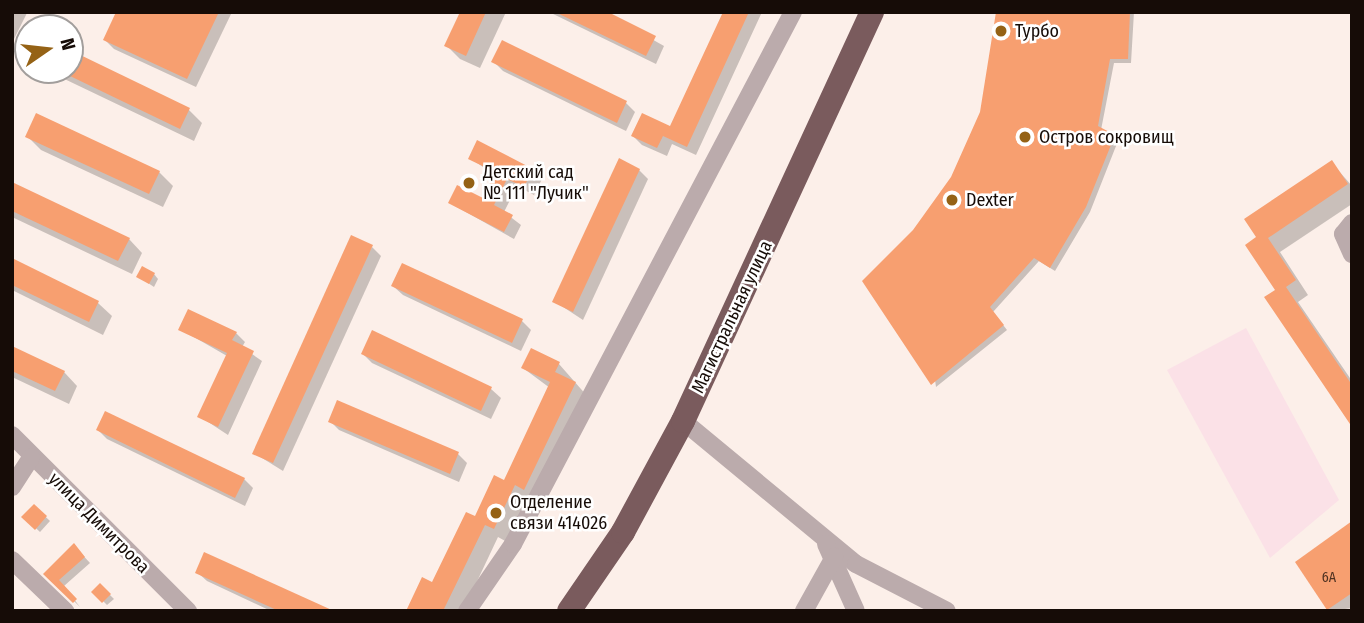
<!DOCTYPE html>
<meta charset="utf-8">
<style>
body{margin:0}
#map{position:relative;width:1364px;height:623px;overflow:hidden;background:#fcefe9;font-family:"Fira Sans Condensed",sans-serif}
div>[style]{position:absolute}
.industrial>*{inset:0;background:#fbe1e7}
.shadow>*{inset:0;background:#0003}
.building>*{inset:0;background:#f79f70}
.minor>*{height:18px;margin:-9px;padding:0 9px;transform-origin:9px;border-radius:9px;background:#bbabac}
.highway>*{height:24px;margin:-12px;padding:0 12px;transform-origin:12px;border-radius:12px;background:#7a5b5d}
.dots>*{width:19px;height:19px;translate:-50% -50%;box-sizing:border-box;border:4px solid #fff;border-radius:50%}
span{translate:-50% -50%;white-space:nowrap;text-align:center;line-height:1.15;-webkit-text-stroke:5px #fff;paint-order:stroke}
.number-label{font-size:14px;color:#4e3121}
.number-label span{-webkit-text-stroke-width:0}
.poi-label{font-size:18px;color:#160c07}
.left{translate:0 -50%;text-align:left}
.street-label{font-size:18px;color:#160c07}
.frame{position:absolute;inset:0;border:14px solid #160c07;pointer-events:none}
.north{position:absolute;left:14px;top:14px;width:70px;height:70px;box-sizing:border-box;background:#fff;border:2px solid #a29e9c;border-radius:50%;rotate:76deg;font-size:19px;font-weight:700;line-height:28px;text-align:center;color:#160c07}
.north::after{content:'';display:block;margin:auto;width:24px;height:32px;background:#956215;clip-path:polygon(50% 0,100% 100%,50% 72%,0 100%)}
</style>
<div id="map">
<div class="industrial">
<i style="clip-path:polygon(1246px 328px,1339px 500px,1270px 558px,1167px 370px)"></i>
</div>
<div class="shadow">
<i style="clip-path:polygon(12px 12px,27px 13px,12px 43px)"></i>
<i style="clip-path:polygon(137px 12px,232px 12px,196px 87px,114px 49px,105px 40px)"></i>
<i style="clip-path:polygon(462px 12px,506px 12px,480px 68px,460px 59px,446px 45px)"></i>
<i style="clip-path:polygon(549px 12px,604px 12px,664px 46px,656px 64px)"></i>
<i style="clip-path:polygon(725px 12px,762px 12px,696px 155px,672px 144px,667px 156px,642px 145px,633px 136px,671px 128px)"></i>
<i style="clip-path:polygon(998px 12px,1134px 12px,1131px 63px,1114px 63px,1101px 130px,1118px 141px,1090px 212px,1055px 271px,1039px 261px,993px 312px,1007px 330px,936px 387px,914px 232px,953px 178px,982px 113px)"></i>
<i style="clip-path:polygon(503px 43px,626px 103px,635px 112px,626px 131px,503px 71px,494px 62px)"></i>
<i style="clip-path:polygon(70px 52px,188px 109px,202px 123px,194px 141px,54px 74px,50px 70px,70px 70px)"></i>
<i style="clip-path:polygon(27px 136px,159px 172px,173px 186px,163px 207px,41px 150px)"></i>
<i style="clip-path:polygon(478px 143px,542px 179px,534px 195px,517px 186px,504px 212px,521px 225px,514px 239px,450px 203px,483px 200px,496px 176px,470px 158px)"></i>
<i style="clip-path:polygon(1331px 162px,1352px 186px,1352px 204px,1280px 252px,1308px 295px,1298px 302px,1352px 381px,1352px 424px,1278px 290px,1259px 238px)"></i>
<i style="clip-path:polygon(639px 170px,648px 179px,583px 320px,554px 301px)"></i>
<i style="clip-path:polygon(12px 184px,129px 239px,142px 253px,132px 274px,12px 217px)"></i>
<i style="clip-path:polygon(372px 247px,381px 256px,283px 471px,254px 453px)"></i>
<i style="clip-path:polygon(12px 260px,98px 303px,112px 316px,103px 335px,12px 290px)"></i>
<i style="clip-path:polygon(154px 274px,158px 279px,154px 287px,139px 277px)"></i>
<i style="clip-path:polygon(393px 286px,522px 321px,531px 330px,521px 351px,403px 295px)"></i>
<i style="clip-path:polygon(180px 329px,236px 333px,245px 342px,242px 347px,262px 361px,228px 435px,199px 416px,227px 356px)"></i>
<i style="clip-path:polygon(373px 333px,491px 389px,501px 398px,491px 419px,372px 363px,363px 354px)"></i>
<i style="clip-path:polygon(12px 347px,64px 372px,77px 386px,69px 404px,12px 377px)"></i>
<i style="clip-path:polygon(559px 364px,588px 397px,507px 542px,498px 537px,463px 611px,408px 611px,433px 584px,504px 482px,550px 388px,523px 368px)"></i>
<i style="clip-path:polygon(338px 402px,458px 454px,467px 463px,459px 482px,339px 430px,330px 421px)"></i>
<i style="clip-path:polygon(98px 430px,244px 479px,253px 488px,245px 506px,107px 439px)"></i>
<i style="clip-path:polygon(34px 506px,50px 521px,40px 532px,24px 517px)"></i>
<i style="clip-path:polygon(1352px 522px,1352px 608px,1331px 611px,1329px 609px)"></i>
<i style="clip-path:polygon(79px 551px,90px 563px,64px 586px,80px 607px,46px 574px)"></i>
<i style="clip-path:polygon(197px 572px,327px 611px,271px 611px,207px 581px)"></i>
<i style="clip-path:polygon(100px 585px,114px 599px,107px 605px,94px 592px)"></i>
</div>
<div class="building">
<i style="clip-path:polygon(116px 12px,219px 12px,187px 79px,103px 40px)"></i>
<i style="clip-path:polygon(460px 12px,486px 12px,466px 56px,444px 46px)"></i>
<i style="clip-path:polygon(555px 12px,608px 12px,656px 36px,646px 56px)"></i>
<i style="clip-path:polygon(723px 12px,749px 12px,687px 147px,663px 136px,657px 148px,631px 136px,642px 113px,670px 126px)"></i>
<i style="clip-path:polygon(996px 12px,1130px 12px,1128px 59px,1110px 59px,1098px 126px,1115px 135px,1086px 207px,1050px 268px,1034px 258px,990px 307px,1004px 325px,931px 385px,862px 281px,913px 230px,951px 177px,980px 112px)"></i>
<i style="clip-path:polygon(502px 40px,627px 101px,617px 123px,491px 62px)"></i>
<i style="clip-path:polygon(70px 50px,190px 108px,180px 129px,70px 76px)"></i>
<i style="clip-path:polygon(36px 113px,160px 171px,149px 194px,25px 137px)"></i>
<i style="clip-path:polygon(477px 140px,533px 169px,524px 187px,507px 179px,494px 205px,513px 215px,504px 232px,448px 203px,457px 185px,483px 198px,495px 172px,468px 159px)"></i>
<i style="clip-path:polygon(619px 158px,640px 169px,573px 312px,552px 302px)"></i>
<i style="clip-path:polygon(1332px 160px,1348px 184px,1268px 238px,1296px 280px,1286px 287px,1352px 385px,1352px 427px,1264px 297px,1275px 290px,1245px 245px,1256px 237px,1244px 219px)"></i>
<i style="clip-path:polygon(12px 182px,130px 238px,118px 261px,12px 211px)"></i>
<i style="clip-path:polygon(351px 235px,373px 245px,273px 463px,252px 454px)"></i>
<i style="clip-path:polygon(12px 258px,99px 301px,89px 322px,12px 285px)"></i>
<i style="clip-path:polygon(402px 263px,523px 319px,512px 343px,391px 286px)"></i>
<i style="clip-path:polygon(142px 266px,155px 273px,149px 284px,136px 277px)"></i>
<i style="clip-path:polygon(188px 309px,237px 332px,232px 340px,254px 351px,218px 427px,197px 417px,227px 353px,178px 330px)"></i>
<i style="clip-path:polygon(372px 330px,492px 387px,481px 411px,361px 354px)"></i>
<i style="clip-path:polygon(12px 346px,65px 371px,55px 391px,12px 371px)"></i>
<i style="clip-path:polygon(531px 348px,560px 362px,555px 372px,576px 382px,524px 490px,515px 485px,494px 529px,485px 525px,443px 611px,406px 611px,422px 577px,432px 582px,466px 512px,475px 516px,494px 475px,504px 480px,550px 382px,521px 368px)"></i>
<i style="clip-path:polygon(337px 400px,459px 452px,450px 474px,328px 422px)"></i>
<i style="clip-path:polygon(105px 411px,245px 478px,235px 498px,96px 430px)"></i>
<i style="clip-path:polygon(34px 504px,47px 516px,35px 530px,21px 517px)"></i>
<i style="clip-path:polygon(1352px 521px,1352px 593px,1327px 610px,1295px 562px)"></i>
<i style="clip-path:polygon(74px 543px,85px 557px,59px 580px,77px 599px,73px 603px,43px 574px)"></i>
<i style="clip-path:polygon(204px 552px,334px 611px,279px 611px,195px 573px)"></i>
<i style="clip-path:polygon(100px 583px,111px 594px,102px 603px,91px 592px)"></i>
</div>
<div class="minor">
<i style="left:1352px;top:223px;width:14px;rotate:129deg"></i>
<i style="left:1343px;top:234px;width:22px;rotate:66deg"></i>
<i style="left:683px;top:421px;width:224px;rotate:39.6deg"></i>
<i style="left:856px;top:564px;width:102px;rotate:27.3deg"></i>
<i style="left:12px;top:435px;width:249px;rotate:45deg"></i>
<i style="left:12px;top:487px;width:35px;rotate:-57deg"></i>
<i style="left:826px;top:544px;width:73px;rotate:65.9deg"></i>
<i style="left:12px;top:560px;width:74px;rotate:43.9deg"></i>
<i style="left:467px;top:611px;width:81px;rotate:-55.5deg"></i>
<i style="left:513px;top:544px;width:601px;rotate:-62.24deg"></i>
<i style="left:804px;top:611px;width:62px;rotate:-60.9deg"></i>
</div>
<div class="highway">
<i style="left:569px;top:611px;width:96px;rotate:-55.6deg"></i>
<i style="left:623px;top:532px;width:126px;rotate:-61.6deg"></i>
<i style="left:683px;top:421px;width:451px;rotate:-65.2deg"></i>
</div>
<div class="dots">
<i style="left:1001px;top:31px;background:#956215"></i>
<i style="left:1025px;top:137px;background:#956215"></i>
<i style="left:469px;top:183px;background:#956215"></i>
<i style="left:952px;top:200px;background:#956215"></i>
<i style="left:496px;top:513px;background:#956215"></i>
</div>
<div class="number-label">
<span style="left:1329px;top:578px">6А</span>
</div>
<div class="poi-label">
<span class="left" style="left:1015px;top:31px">Турбо</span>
<span class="left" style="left:1039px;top:137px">Остров сокровищ</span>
<span class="left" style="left:483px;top:183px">Детский сад<br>№ 111 "Лучик"</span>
<span class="left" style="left:966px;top:200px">Dexter</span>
<span class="left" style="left:510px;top:513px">Отделение<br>связи 414026</span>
</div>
<div class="street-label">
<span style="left:732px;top:317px;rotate:-65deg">Магистральная улица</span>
<span style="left:99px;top:523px;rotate:45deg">улица Димитрова</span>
</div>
<div class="frame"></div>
<div class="north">N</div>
</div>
